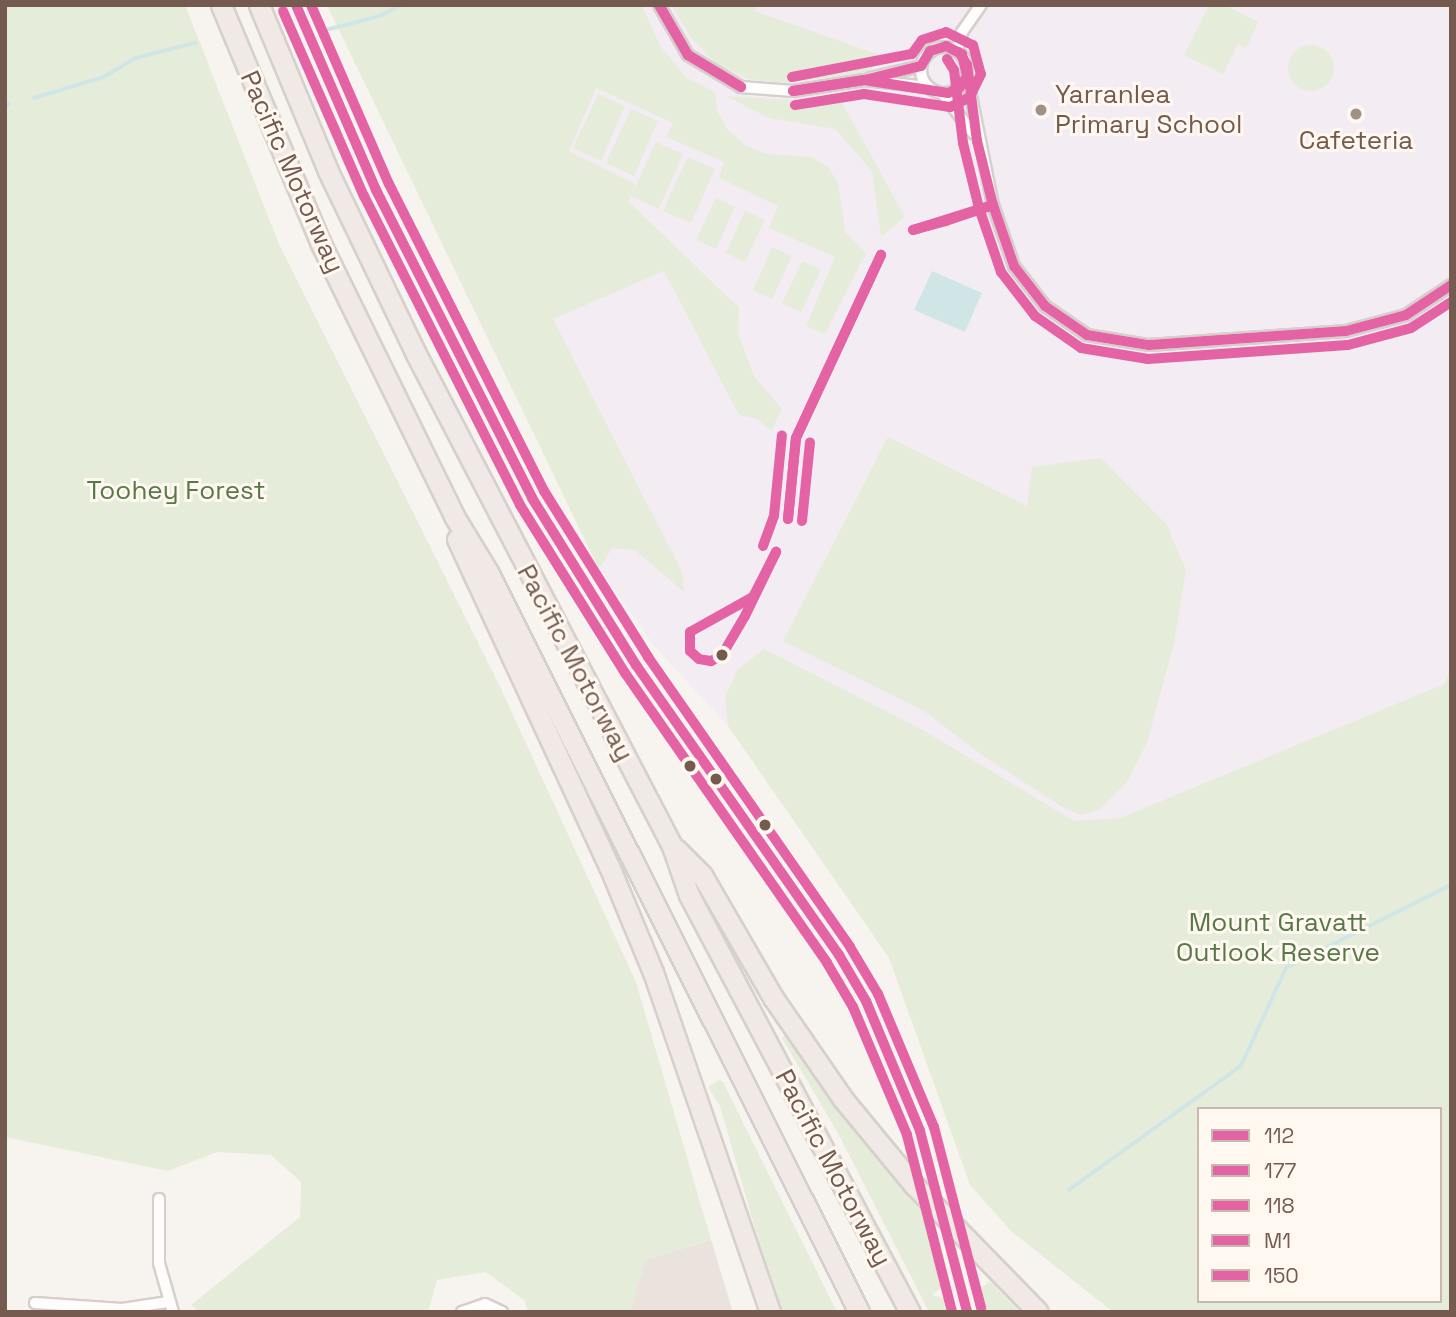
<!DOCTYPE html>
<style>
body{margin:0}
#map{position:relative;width:1456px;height:1317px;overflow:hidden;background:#f7f3ee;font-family:"Space Grotesk",sans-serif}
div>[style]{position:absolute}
.industrial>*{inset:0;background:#e9e2dd}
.education>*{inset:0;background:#f3ecf3}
.green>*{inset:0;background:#e5edda}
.round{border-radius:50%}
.water>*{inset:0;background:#d0e6e6}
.stream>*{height:3.5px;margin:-1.75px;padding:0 1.75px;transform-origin:1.75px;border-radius:1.75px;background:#d0e6e6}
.roads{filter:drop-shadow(2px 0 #d6d0cc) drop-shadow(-2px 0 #d6d0cc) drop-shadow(0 2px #d6d0cc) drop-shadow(0 -2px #d6d0cc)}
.street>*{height:10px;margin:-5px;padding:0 5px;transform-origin:5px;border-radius:5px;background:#fefdfc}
.street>.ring{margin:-5px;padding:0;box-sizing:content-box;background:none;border:10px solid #fefdfc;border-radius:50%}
.highway>*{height:19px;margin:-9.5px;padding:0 9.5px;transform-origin:9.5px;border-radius:9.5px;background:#f1e9e6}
.bus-1>*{height:10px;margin:-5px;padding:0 5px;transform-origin:5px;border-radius:5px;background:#e463a4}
.bus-2>*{height:10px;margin:-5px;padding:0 5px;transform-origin:5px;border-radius:5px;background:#e463a4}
.bus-3>*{height:10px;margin:-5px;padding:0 5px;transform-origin:5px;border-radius:5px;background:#e463a4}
.bus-4>*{height:10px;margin:-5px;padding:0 5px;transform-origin:5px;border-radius:5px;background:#e463a4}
.bus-5>*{height:10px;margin:-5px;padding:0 5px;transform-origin:5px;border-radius:5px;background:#e463a4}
.dots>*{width:19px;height:19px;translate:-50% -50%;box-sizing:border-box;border:4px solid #fef8f0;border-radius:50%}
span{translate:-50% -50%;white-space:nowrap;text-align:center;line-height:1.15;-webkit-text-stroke:6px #fef8f0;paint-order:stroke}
.poi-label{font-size:26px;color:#745a4f}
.left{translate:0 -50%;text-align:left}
.street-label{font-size:26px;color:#745a4f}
.park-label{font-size:26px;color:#597848}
.frame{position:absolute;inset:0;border:7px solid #745a4f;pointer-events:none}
.legend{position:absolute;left:1197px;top:1107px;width:245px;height:196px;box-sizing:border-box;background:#fef8f0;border:2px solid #c7b9b0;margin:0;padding:9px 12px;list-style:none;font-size:21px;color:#745a4f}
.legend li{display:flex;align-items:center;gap:14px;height:35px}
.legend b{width:35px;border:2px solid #c7b9b0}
</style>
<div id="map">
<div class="industrial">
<i style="clip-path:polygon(711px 1240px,733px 1312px,630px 1312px,645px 1260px)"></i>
</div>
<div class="education">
<i style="clip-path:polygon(327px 5px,1451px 5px,1451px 667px,1444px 684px,1120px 818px,1083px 939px,728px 726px,656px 648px,599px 569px)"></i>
</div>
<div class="green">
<i style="clip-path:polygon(5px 5px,185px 5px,279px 244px,501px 689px,636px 982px,711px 1240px,645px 1260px,631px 1312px,528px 1312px,525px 1301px,486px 1272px,437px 1280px,428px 1312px,199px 1312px,191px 1305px,300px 1217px,301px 1182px,271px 1155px,217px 1152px,168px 1171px,5px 1137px)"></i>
<i style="clip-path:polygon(327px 5px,642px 5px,660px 46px,687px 78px,715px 92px,717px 110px,728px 130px,746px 146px,767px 154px,811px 157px,828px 167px,838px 183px,845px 232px,866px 253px,825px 334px,806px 326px,835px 257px,769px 228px,778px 206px,719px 178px,724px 162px,666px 137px,673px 123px,596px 88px,569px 151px,635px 184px,631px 196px,656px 142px,683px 154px,659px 209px,631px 196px,628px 201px,739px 308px,738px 333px,754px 376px,782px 409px,771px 431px,758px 419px,739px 415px,664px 271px,553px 319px,682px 572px,684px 592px,635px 550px,612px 548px,599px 569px)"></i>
<i style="clip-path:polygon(671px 5px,756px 5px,755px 11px,882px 56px,868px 73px,783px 83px,749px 79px,717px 65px,693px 40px)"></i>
<i style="clip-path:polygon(1209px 5px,1225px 5px,1258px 22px,1246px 48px,1238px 44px,1223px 74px,1184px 55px)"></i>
<i class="round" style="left:1288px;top:45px;width:46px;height:46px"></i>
<i style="clip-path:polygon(598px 94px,625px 106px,601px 161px,573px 148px)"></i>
<i style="clip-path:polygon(726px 96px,842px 103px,905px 217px,881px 237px,872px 171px,835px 129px,769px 118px)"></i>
<i style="clip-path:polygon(631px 109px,658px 121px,634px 176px,606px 163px)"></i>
<i style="clip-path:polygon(688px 157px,715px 169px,691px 223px,663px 211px)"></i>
<i style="clip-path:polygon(716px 198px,735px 207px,716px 249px,696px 240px)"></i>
<i style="clip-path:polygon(745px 211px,765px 220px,745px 262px,726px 253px)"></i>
<i style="clip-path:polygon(772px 247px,792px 256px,772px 299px,753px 290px)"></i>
<i style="clip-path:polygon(802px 261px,821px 270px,801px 312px,782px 303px)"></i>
<i style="clip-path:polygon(888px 437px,1027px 506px,1032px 467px,1101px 458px,1167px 525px,1186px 571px,1174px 643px,1147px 743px,1127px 782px,1099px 810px,1081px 815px,1064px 808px,982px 755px,924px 711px,783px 641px)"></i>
<i style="clip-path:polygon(evenodd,764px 649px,923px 730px,1074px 821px,1120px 818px,1444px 684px,1451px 667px,1451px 1312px,1113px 1312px,1011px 1231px,970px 1185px,889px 958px,728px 726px,725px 696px,738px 669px,764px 649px,1199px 1109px,1440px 1109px,1440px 1301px,1199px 1301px,1199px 1109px)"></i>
<i style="clip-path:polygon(787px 1034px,854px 1128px,934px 1225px,948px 1282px,932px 1295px,952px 1301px,955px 1312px,929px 1312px,840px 1137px,782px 1038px)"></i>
<i style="clip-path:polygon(719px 1080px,723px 1082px,837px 1312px,779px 1312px,720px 1106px,708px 1087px)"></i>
<i style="clip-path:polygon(990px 1281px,1020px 1312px,978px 1312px,974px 1294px)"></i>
</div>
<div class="water">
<i style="clip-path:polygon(932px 271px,982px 293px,965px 332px,914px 310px)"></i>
</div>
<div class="stream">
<i style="left:322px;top:31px;width:60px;rotate:-14.5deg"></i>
<i style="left:380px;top:16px;width:24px;rotate:-28deg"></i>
<i style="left:34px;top:98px;width:73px;rotate:-16.7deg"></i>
<i style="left:104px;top:77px;width:37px;rotate:-31deg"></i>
<i style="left:136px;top:58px;width:61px;rotate:-14.3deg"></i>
<i style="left:5px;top:105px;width:4px;rotate:-14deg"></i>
<i style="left:1069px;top:1190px;width:212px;rotate:-35.8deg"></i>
<i style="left:1241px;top:1066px;width:108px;rotate:-65.3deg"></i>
<i style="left:1286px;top:968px;width:185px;rotate:-26.7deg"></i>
</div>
<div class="roads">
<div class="street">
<i style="left:659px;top:5px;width:58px;rotate:59.9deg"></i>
<i style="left:688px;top:55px;width:62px;rotate:31.1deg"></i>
<i style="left:741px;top:87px;width:52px;rotate:4.4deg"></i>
<i style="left:793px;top:91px;width:72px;rotate:-8.8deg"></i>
<i style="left:864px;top:80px;width:64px;rotate:6.2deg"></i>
<i class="ring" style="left:921px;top:47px;width:36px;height:36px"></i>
<i style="left:957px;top:51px;width:20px;rotate:-75deg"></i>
<i style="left:962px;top:32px;width:33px;rotate:-55deg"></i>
<i style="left:967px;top:76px;width:132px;rotate:78.6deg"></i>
<i style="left:993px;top:205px;width:65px;rotate:71deg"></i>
<i style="left:1014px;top:266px;width:51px;rotate:52.2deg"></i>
<i style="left:1045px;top:306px;width:51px;rotate:34.6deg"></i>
<i style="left:1087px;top:335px;width:63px;rotate:9.2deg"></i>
<i style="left:1149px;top:345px;width:197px;rotate:-4.1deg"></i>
<i style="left:1346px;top:331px;width:62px;rotate:-14.9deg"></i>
<i style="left:1406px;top:315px;width:54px;rotate:-33.7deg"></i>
<i style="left:870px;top:78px;width:52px;rotate:-13.2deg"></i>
<i style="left:942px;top:93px;width:51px;rotate:52.2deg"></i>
<i style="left:159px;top:1199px;width:64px;rotate:90deg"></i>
<i style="left:159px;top:1263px;width:51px;rotate:74.1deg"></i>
<i style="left:35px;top:1303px;width:87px;rotate:3.9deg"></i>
<i style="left:122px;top:1309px;width:47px;rotate:-8.7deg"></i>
<i style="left:462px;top:1312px;width:24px;rotate:-19deg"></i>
<i style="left:485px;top:1304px;width:19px;rotate:25deg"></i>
</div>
<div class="highway">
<i style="left:221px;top:5px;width:257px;rotate:67.3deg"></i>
<i style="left:320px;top:242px;width:305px;rotate:63.9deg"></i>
<i style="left:454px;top:516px;width:66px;rotate:58.7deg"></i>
<i style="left:488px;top:572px;width:828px;rotate:63.37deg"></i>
<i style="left:259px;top:5px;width:180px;rotate:67.4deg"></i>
<i style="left:328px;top:171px;width:201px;rotate:64.3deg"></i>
<i style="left:415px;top:352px;width:557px;rotate:62.51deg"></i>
<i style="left:672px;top:846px;width:52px;rotate:70.9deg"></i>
<i style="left:689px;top:895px;width:472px;rotate:62.1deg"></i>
<i style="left:457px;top:539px;width:361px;rotate:65.1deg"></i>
<i style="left:609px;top:866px;width:115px;rotate:67.5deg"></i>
<i style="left:653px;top:972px;width:360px;rotate:71deg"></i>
<i style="left:676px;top:849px;width:37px;rotate:45deg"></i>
<i style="left:702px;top:875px;width:143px;rotate:59.9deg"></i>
<i style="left:774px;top:999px;width:121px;rotate:55.4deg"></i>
<i style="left:843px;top:1099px;width:112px;rotate:50.5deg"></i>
<i style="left:914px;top:1185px;width:177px;rotate:45.7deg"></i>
</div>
</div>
<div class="bus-1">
<i style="left:659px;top:5px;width:58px;rotate:59.9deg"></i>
<i style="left:659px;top:5px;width:58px;rotate:59.9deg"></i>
<i style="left:946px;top:46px;width:18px;rotate:27deg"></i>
<i style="left:962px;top:54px;width:23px;rotate:77deg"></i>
<i style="left:967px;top:76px;width:13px;rotate:122deg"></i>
<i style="left:960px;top:87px;width:13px;rotate:153deg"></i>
<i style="left:948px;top:93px;width:85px;rotate:-171.2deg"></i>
<i style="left:864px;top:80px;width:59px;rotate:-13.8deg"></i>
<i style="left:921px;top:66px;width:17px;rotate:-59deg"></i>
<i style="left:930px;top:51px;width:17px;rotate:-17deg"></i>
<i style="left:959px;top:52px;width:15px;rotate:58deg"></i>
<i style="left:967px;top:65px;width:77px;rotate:82.5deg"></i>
<i style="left:977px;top:141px;width:66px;rotate:76deg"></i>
<i style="left:993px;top:205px;width:65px;rotate:71deg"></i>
<i style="left:1014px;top:266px;width:51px;rotate:52.2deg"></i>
<i style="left:1045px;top:306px;width:51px;rotate:34.6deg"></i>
<i style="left:1087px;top:335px;width:63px;rotate:9.2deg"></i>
<i style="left:1149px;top:345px;width:197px;rotate:-4.1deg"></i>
<i style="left:1346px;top:331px;width:62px;rotate:-14.9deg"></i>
<i style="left:1406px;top:315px;width:54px;rotate:-33.7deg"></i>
<i style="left:688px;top:55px;width:62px;rotate:31.1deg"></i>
<i style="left:688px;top:55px;width:62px;rotate:31.1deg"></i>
<i style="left:793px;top:91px;width:72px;rotate:-8.8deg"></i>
<i style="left:793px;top:91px;width:72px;rotate:-8.8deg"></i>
<i style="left:993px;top:205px;width:50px;rotate:161.2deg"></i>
<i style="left:946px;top:221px;width:34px;rotate:165deg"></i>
<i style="left:913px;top:230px;width:84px;rotate:-17.4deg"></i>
<i style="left:796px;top:438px;width:202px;rotate:-65.1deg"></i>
<i style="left:796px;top:438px;width:202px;rotate:-65.1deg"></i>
<i style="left:788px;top:519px;width:81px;rotate:-84.4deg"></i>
<i style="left:788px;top:519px;width:81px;rotate:-84.4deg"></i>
<i style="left:776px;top:552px;width:71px;rotate:115.8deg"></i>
<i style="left:745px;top:616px;width:45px;rotate:120.5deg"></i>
<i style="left:722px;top:655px;width:13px;rotate:151deg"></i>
<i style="left:711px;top:661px;width:12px;rotate:-171deg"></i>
<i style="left:699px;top:659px;width:12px;rotate:-138deg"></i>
<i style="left:690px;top:651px;width:19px;rotate:-90deg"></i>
<i style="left:690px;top:632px;width:72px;rotate:-29.1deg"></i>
<i style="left:753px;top:597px;width:51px;rotate:-62.9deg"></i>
</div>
<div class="bus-2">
<i style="left:947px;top:59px;width:13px;rotate:58deg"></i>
<i style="left:954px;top:70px;width:74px;rotate:83deg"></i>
<i style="left:963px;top:143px;width:67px;rotate:76.2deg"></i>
<i style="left:979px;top:208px;width:68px;rotate:71deg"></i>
<i style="left:1001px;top:272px;width:56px;rotate:52.3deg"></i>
<i style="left:1035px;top:316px;width:56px;rotate:34.8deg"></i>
<i style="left:1081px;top:348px;width:68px;rotate:9.3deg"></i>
<i style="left:1148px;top:359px;width:200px;rotate:-4deg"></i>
<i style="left:1348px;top:345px;width:65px;rotate:-15.1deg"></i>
<i style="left:1411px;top:328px;width:48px;rotate:-33deg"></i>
<i style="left:792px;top:77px;width:122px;rotate:-10.9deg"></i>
<i style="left:912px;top:54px;width:17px;rotate:-54deg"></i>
<i style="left:922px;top:40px;width:25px;rotate:-18deg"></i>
<i style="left:946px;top:32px;width:30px;rotate:26deg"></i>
<i style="left:973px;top:45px;width:30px;rotate:75deg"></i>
<i style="left:981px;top:74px;width:25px;rotate:116deg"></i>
<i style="left:970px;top:97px;width:22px;rotate:153deg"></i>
<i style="left:950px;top:107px;width:87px;rotate:-171.4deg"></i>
<i style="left:864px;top:94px;width:70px;rotate:170.9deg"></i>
<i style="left:802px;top:521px;width:79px;rotate:-84.2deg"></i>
<i style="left:763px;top:546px;width:32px;rotate:-70deg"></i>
<i style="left:774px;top:516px;width:81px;rotate:-84.4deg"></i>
</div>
<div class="bus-3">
<i style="left:296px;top:5px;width:202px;rotate:66.6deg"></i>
<i style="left:376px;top:190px;width:345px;rotate:63.1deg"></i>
<i style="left:532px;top:498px;width:197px;rotate:58.1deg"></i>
<i style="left:636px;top:665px;width:354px;rotate:55deg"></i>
<i style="left:839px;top:955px;width:53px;rotate:59.6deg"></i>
<i style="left:866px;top:1001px;width:141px;rotate:67.4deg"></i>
<i style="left:920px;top:1131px;width:187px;rotate:75.4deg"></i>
</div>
<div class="bus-4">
<i style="left:283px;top:11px;width:202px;rotate:66.4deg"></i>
<i style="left:364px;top:196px;width:346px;rotate:63.2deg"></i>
<i style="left:520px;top:505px;width:198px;rotate:58deg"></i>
<i style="left:625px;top:673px;width:353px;rotate:55.1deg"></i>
<i style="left:827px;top:963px;width:51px;rotate:59.4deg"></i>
<i style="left:853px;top:1007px;width:139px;rotate:67.1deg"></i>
<i style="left:907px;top:1135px;width:183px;rotate:75.7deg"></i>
</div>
<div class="bus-5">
<i style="left:311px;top:5px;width:195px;rotate:66.5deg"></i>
<i style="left:389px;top:184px;width:344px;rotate:63.2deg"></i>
<i style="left:544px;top:491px;width:196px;rotate:57.9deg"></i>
<i style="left:648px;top:657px;width:353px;rotate:55.1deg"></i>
<i style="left:850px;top:947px;width:55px;rotate:59.2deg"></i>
<i style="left:878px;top:994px;width:144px;rotate:67.2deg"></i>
<i style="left:934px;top:1127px;width:187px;rotate:75.4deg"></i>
</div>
<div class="dots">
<i style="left:1041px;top:110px;background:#a29087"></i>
<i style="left:1356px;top:114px;background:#a29087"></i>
<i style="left:722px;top:655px;background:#745a4f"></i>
<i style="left:690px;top:766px;background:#745a4f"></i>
<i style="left:716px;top:779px;background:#745a4f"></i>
<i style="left:765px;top:825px;background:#745a4f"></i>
</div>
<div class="poi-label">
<span class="left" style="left:1055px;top:110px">Yarranlea<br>Primary School</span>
<span style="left:1356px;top:141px">Cafeteria</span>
</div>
<div class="street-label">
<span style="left:292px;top:172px;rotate:66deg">Pacific Motorway</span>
<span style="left:575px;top:663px;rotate:62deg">Pacific Motorway</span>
<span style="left:833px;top:1168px;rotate:62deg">Pacific Motorway</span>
</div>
<div class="park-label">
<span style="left:176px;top:491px">Toohey Forest</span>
<span style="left:1278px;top:938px">Mount Gravatt<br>Outlook Reserve</span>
</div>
<div class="frame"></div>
<ul class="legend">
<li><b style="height:9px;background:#e463a4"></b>112</li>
<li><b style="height:9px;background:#e463a4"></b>177</li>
<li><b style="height:9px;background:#e463a4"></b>118</li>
<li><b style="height:9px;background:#e463a4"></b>M1</li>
<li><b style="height:9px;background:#e463a4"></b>150</li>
</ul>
</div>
